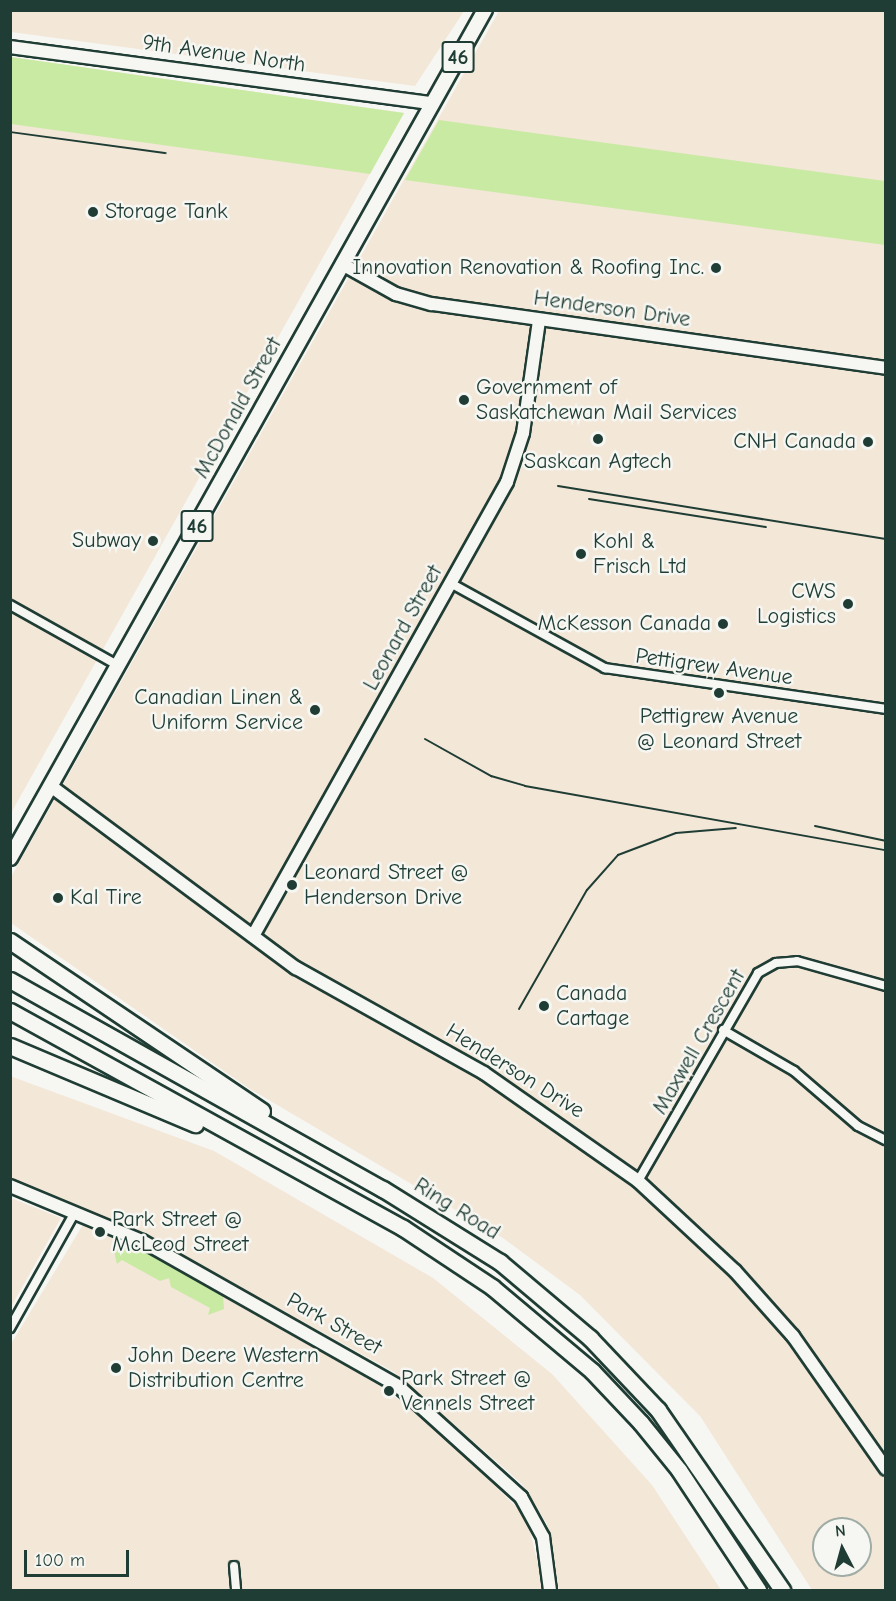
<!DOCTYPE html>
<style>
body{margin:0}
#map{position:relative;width:896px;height:1601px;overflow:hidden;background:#f6f6f2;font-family:"Comic Neue",sans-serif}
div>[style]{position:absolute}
.built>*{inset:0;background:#f3e7d8}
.green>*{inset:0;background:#c9eaa3}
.roads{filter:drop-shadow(2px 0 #1f3d34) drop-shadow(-2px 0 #1f3d34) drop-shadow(0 2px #1f3d34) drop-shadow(0 -2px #1f3d34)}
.street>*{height:8px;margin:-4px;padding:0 4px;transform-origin:4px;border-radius:4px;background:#f6f6f2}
.secondary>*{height:12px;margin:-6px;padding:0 6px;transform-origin:6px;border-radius:6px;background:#f6f6f2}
.primary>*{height:14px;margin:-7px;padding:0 7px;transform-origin:7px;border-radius:7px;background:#f6f6f2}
.highway>*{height:15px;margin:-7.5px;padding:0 7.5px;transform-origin:7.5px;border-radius:7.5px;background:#f6f6f2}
.rail>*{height:2px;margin:-1px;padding:0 1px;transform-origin:1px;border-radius:1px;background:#1f3d34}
.dots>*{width:16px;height:16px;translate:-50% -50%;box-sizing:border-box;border:3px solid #f6f6f2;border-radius:50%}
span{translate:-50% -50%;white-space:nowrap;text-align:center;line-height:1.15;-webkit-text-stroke:5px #f6f6f2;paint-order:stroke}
.shield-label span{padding:2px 4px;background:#f6f6f2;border:2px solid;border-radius:4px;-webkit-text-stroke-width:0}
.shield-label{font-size:21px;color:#1f3d34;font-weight:700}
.street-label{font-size:22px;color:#1f3d34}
.poi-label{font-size:22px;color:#1f3d34}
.left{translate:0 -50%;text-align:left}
.right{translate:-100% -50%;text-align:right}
.frame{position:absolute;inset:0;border:12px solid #1f3d34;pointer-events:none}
.north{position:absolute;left:812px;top:1517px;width:60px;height:60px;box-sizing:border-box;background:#f6f6f2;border:2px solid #a0aca6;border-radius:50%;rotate:354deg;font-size:16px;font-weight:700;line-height:24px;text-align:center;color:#1f3d34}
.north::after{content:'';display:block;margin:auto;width:21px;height:27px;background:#1f3d34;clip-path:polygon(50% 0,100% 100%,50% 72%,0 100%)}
.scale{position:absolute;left:24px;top:1550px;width:105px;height:27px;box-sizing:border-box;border:3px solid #1f3d34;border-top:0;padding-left:8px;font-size:18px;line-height:21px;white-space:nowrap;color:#1f3d34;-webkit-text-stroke:4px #f6f6f2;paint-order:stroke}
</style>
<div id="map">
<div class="built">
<i style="clip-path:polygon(11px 10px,464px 10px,464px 11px,415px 86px,11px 32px)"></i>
<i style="clip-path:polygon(evenodd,499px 11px,885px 11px,885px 1590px,812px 1590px,700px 1416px,580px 1295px,503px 1238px,250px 1089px,11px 923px,11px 877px,499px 11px,824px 1529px,860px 1529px,860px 1565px,824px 1565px,824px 1529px)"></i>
<i style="clip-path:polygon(11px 57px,404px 113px,11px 813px)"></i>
<i style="clip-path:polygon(10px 1076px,214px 1151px,433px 1278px,552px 1374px,652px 1485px,721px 1590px,559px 1590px,547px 1524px,522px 1484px,394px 1372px,159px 1242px,11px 1181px)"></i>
<i style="clip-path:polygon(11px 1198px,61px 1218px,11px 1307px)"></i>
<i style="clip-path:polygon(84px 1223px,128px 1241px,378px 1383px,454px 1444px,527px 1518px,544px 1590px,11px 1590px,11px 1344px)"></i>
</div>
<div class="green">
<i style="clip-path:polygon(11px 57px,404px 113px,370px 174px,11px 124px)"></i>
<i style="clip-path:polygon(439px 120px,885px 181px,885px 245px,405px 180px)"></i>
<i style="clip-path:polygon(128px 1241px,223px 1295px,224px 1309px,208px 1315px,210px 1308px,171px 1287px,169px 1278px,160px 1281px,122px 1260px,117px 1264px,113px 1247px)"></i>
</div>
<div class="roads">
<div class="street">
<i style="left:452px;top:584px;width:175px;rotate:28.8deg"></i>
<i style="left:605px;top:668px;width:284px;rotate:8.3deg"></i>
<i style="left:10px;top:605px;width:125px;rotate:29.2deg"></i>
<i style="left:723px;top:1030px;width:82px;rotate:30deg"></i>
<i style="left:794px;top:1071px;width:84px;rotate:40.7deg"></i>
<i style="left:858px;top:1126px;width:31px;rotate:27deg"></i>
<i style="left:638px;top:1181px;width:240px;rotate:-60deg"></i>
<i style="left:758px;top:973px;width:21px;rotate:-29deg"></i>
<i style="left:776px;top:963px;width:21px;rotate:-5deg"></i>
<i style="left:797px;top:961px;width:92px;rotate:15.7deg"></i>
<i style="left:10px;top:1328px;width:133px;rotate:-60.7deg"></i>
<i style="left:234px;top:1566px;width:24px;rotate:85deg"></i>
</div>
<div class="secondary">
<i style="left:10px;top:47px;width:425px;rotate:7.6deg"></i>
<i style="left:342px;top:264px;width:62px;rotate:29.1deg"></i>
<i style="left:396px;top:294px;width:37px;rotate:16deg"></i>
<i style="left:432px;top:304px;width:458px;rotate:8deg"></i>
<i style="left:52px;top:787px;width:304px;rotate:36.6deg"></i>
<i style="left:296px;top:968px;width:215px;rotate:29.2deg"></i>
<i style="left:484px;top:1073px;width:188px;rotate:35deg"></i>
<i style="left:638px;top:1181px;width:132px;rotate:42.9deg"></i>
<i style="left:735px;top:1271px;width:87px;rotate:48.3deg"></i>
<i style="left:793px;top:1336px;width:162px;rotate:55deg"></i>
<i style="left:253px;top:936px;width:520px;rotate:-60.77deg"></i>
<i style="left:507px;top:482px;width:52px;rotate:-71.9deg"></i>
<i style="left:523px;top:433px;width:113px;rotate:-81.9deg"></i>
<i style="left:10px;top:1186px;width:143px;rotate:22.6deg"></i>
<i style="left:142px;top:1241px;width:294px;rotate:29.5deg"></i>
<i style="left:398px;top:1386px;width:166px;rotate:42.1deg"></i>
<i style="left:521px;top:1497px;width:46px;rotate:61.2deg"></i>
<i style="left:543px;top:1537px;width:53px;rotate:82.5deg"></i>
</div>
<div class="primary">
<i style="left:10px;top:858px;width:972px;rotate:-60.75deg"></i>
</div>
<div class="highway">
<i style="left:10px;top:941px;width:304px;rotate:34deg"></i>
<i style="left:10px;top:980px;width:428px;rotate:29.3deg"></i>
<i style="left:383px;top:1189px;width:138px;rotate:32deg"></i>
<i style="left:500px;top:1262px;width:118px;rotate:40.2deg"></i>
<i style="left:590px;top:1338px;width:99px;rotate:46.6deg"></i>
<i style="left:658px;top:1410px;width:219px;rotate:55.4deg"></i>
<i style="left:10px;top:1011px;width:449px;rotate:28.9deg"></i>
<i style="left:403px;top:1228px;width:107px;rotate:33.5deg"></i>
<i style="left:492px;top:1287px;width:131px;rotate:40deg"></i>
<i style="left:592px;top:1371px;width:71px;rotate:46.7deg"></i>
<i style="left:641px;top:1423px;width:60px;rotate:51deg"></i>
<i style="left:679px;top:1470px;width:144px;rotate:56.6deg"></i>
<i style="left:10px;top:1046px;width:201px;rotate:22.9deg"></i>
</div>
</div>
<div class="rail">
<i style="left:10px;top:132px;width:157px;rotate:7.7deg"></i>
<i style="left:558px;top:486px;width:332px;rotate:9.2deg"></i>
<i style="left:589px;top:499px;width:179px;rotate:9deg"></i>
<i style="left:425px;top:739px;width:76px;rotate:29.3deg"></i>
<i style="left:491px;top:776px;width:35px;rotate:16deg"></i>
<i style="left:525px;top:786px;width:367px;rotate:10.1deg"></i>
<i style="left:815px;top:826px;width:73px;rotate:11.9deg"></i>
<i style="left:519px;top:1009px;width:137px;rotate:-60.3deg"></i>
<i style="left:587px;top:890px;width:47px;rotate:-48.5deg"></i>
<i style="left:618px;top:855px;width:62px;rotate:-20.8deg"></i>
<i style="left:676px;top:833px;width:60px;rotate:-4.8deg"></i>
</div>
<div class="dots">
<i style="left:93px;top:212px;background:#1f3d34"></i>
<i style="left:716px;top:268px;background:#1f3d34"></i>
<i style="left:464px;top:400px;background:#1f3d34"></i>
<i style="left:598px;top:439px;background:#1f3d34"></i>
<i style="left:868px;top:442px;background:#1f3d34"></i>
<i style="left:153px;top:541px;background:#1f3d34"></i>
<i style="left:581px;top:554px;background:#1f3d34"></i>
<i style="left:848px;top:604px;background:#1f3d34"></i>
<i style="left:723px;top:624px;background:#1f3d34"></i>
<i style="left:719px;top:693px;background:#1f3d34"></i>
<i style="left:315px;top:710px;background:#1f3d34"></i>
<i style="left:292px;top:885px;background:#1f3d34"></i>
<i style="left:58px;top:898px;background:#1f3d34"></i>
<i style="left:544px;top:1006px;background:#1f3d34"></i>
<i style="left:100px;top:1232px;background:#1f3d34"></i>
<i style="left:116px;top:1368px;background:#1f3d34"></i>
<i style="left:389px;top:1391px;background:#1f3d34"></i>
</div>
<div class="shield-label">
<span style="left:458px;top:57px">46</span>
<span style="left:197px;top:526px">46</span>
</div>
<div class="street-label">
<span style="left:224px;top:54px;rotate:8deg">9th Avenue North</span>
<span style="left:612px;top:309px;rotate:8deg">Henderson Drive</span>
<span style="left:238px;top:408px;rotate:-61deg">McDonald Street</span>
<span style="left:403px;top:628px;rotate:-61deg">Leonard Street</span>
<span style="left:714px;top:667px;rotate:8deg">Pettigrew Avenue</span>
<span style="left:699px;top:1042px;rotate:-60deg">Maxwell Crescent</span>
<span style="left:515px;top:1071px;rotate:32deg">Henderson Drive</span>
<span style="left:457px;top:1209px;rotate:32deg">Ring Road</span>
<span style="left:334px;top:1324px;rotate:29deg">Park Street</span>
</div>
<div class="poi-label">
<span class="left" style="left:105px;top:212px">Storage Tank</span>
<span class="right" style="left:704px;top:268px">Innovation Renovation &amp; Roofing Inc.</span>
<span class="left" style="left:476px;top:400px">Government of<br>Saskatchewan Mail Services</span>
<span class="right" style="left:856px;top:442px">CNH Canada</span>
<span style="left:598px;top:462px">Saskcan Agtech</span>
<span class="right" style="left:141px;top:541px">Subway</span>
<span class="left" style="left:593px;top:554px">Kohl &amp;<br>Frisch Ltd</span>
<span class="right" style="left:836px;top:604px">CWS<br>Logistics</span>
<span class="right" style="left:711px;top:624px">McKesson Canada</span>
<span class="right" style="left:303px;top:710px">Canadian Linen &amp;<br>Uniform Service</span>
<span style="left:719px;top:729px">Pettigrew Avenue<br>@ Leonard Street</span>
<span class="left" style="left:304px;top:885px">Leonard Street @<br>Henderson Drive</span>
<span class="left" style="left:70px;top:898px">Kal Tire</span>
<span class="left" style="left:556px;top:1006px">Canada<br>Cartage</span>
<span class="left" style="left:112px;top:1232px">Park Street @<br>McLeod Street</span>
<span class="left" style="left:128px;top:1368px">John Deere Western<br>Distribution Centre</span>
<span class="left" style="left:401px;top:1391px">Park Street @<br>Vennels Street</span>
</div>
<div class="frame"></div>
<div class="north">N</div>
<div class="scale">100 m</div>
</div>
